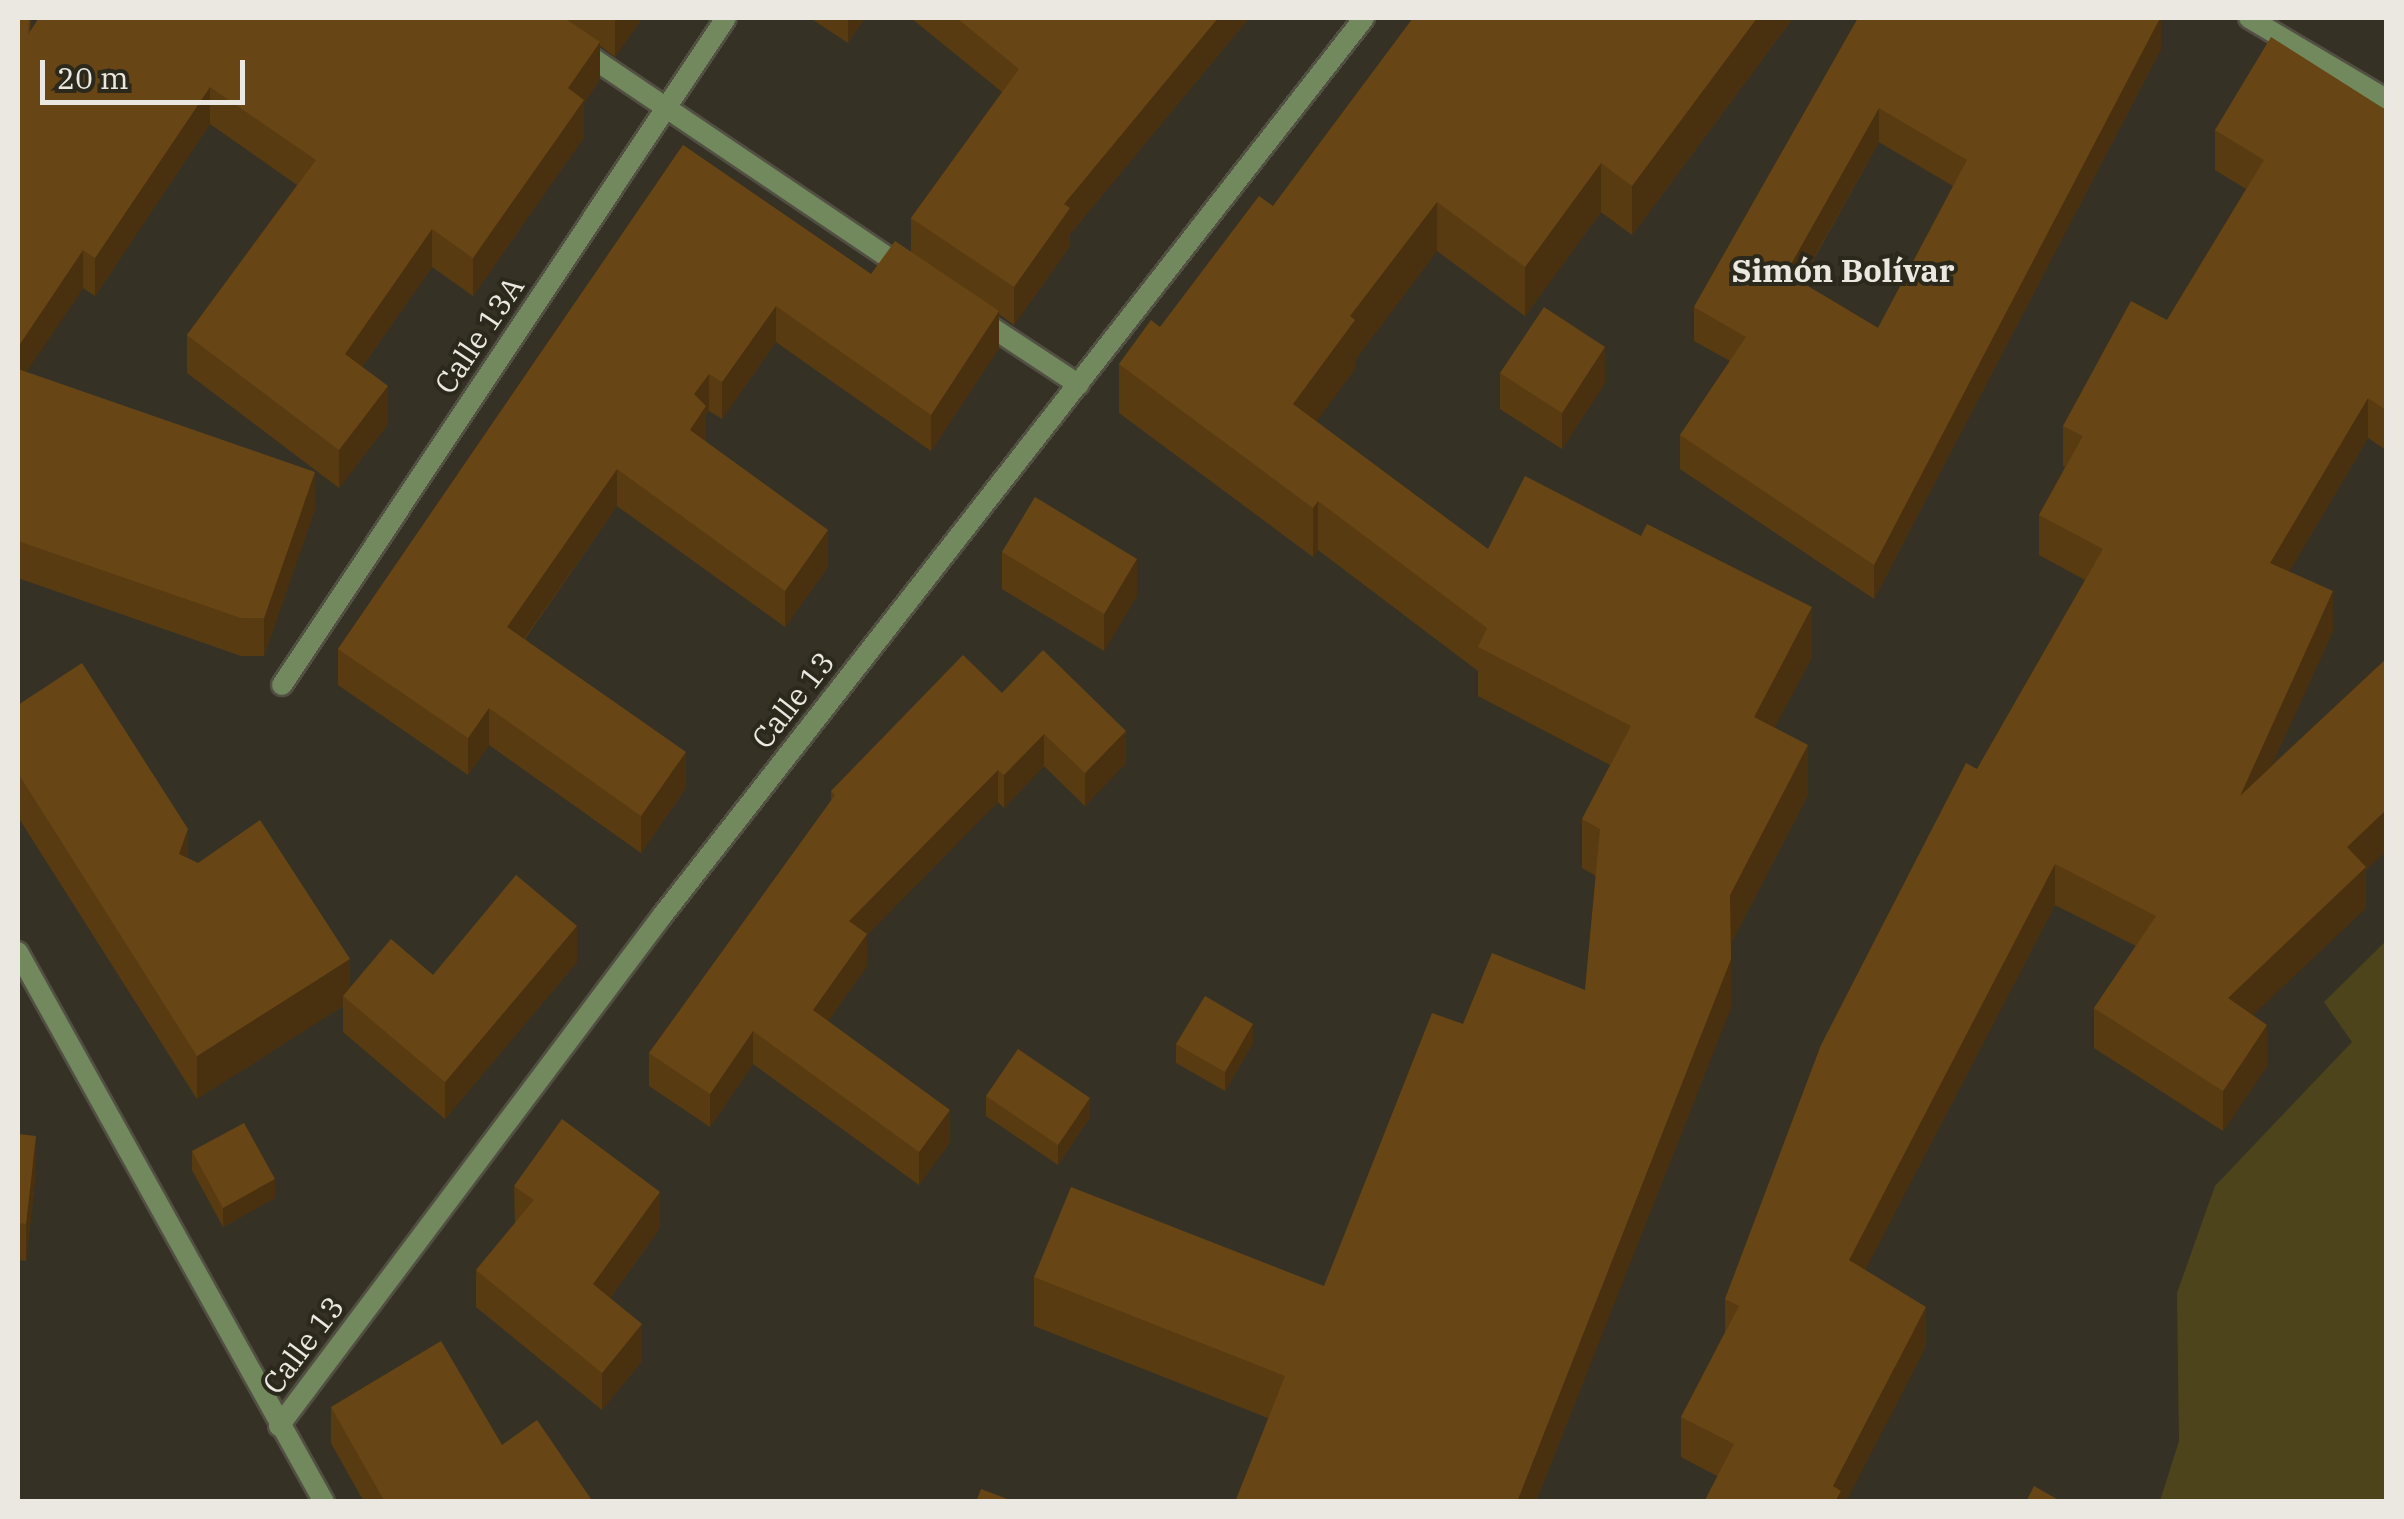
<!DOCTYPE html>
<meta charset="utf-8">
<style>
body{margin:0}
#map{position:relative;width:2404px;height:1519px;overflow:hidden;background:#353225;font-family:"IBM Plex Serif",serif}
div>[style]{position:absolute}
.green>*{inset:0;background:#4e441c}
.roads{filter:drop-shadow(2px 0 #524f43) drop-shadow(-2px 0 #524f43) drop-shadow(0 2px #524f43) drop-shadow(0 -2px #524f43)}
.street>*{height:20px;margin:-10px;padding:0 10px;transform-origin:10px;border-radius:10px;background:#71895c}
.wall>*{inset:0;background:#593b11}
.shaded-wall>*{inset:0;background:#49300e}
.building>*{inset:0;background:#684514}
span{translate:-50% -50%;white-space:nowrap;text-align:center;line-height:1.15;-webkit-text-stroke:8px #2b281c;paint-order:stroke}
.street-label{font-size:30px;color:#eae8e0}
.neighbourhood-label{font-size:32px;color:#eae8e0;font-weight:700}
.frame{position:absolute;inset:0;border:20px solid #eae8e0;pointer-events:none}
.scale{position:absolute;left:40px;top:60px;width:205px;height:45px;box-sizing:border-box;border:5px solid #eae8e0;border-top:0;padding-left:12px;font-size:30px;line-height:35px;white-space:nowrap;color:#eae8e0;-webkit-text-stroke:8px #2b281c;paint-order:stroke}
</style>
<div id="map">
<div class="green">
<i style="clip-path:polygon(2386px 941px,2386px 1501px,2160px 1501px,2179px 1441px,2177px 1293px,2215px 1186px,2352px 1042px,2324px 1002px)"></i>
</div>
<div class="roads">
<div class="street">
<i style="left:533px;top:18px;width:451px;rotate:34deg"></i>
<i style="left:2249px;top:18px;width:159px;rotate:30.6deg"></i>
<i style="left:976px;top:317px;width:123px;rotate:33.4deg"></i>
<i style="left:282px;top:685px;width:801px;rotate:-56.35deg"></i>
<i style="left:18px;top:952px;width:629px;rotate:60.91deg"></i>
<i style="left:279px;top:1426px;width:638px;rotate:-53.09deg"></i>
<i style="left:662px;top:916px;width:1140px;rotate:-51.98deg"></i>
</div>
</div>
<div class="wall">
<i style="clip-path:polygon(18px 18px,31px 18px,30px 31px,39px 18px,642px 18px,615px 57px,600px 46px,600px 79px,584px 103px,584px 137px,473px 296px,432px 267px,362px 367px,388px 424px,339px 488px,187px 373px,187px 335px,297px 185px,210px 124px,95px 296px,83px 288px,26px 372px,315px 509px,264px 656px,241px 656px,18px 578px)"></i>
<i style="clip-path:polygon(810px 18px,865px 18px,848px 43px)"></i>
<i style="clip-path:polygon(911px 18px,1249px 18px,1070px 234px,1070px 246px,1014px 325px,999px 314px,999px 348px,931px 451px,776px 342px,722px 419px,709px 411px,706px 414px,706px 442px,828px 567px,785px 627px,617px 506px,525px 639px,686px 788px,641px 853px,489px 745px,468px 775px,338px 685px,338px 649px,683px 145px,871px 274px,911px 252px,911px 218px,1002px 92px)"></i>
<i style="clip-path:polygon(1413px 18px,1793px 18px,1632px 235px,1601px 212px,1525px 316px,1437px 251px,1355px 360px,1355px 369px,1316px 421px,1488px 549px,1812px 657px,1774px 728px,1808px 795px,1731px 943px,1731px 1008px,1268px 1418px,1034px 1326px,1034px 1277px,1324px 1286px,1463px 1024px,1585px 990px,1596px 876px,1582px 868px,1582px 819px,1610px 765px,1478px 696px,1478px 671px,1318px 550px,1313px 557px,1119px 413px,1119px 364px,1160px 327px,1273px 206px)"></i>
<i style="clip-path:polygon(evenodd,1858px 18px,2161px 18px,2161px 49px,1874px 599px,1680px 469px,1680px 435px,1730px 361px,1694px 341px,1694px 307px,1858px 18px,1879px 142px,1953px 186px,1878px 328px,1801px 282px,1879px 142px)"></i>
<i style="clip-path:polygon(2386px 110px,2386px 450px,2368px 438px,2289px 572px,2333px 631px,2271px 766px,2386px 659px,2386px 851px,2366px 870px,2366px 908px,2252px 1015px,2267px 1066px,2223px 1131px,2094px 1048px,2094px 1008px,2136px 946px,2055px 905px,1865px 1270px,1926px 1347px,1717px 1476px,1681px 1457px,1681px 1417px,1725px 1332px,1725px 1299px,1977px 769px,2085px 580px,2039px 555px,2039px 515px,2065px 467px,2063px 466px,2063px 426px,2167px 320px,2246px 189px,2215px 170px,2215px 130px)"></i>
<i style="clip-path:polygon(1500px 373px,1605px 383px,1562px 449px,1500px 409px)"></i>
<i style="clip-path:polygon(1002px 552px,1137px 596px,1104px 651px,1002px 589px)"></i>
<i style="clip-path:polygon(1002px 693px,1126px 763px,1085px 806px,1044px 766px,1004px 808px,998px 802px,867px 935px,867px 966px,828px 1021px,950px 1142px,919px 1185px,753px 1064px,710px 1127px,649px 1086px,649px 1053px,831px 801px,831px 791px)"></i>
<i style="clip-path:polygon(18px 705px,188px 858px,350px 988px,433px 975px,577px 962px,445px 1119px,343px 1032px,343px 1006px,197px 1099px,18px 817px)"></i>
<i style="clip-path:polygon(1253px 1043px,1225px 1091px,1176px 1063px,1176px 1044px)"></i>
<i style="clip-path:polygon(986px 1096px,1090px 1117px,1058px 1165px,986px 1116px)"></i>
<i style="clip-path:polygon(18px 1134px,36px 1172px,26px 1261px,18px 1260px)"></i>
<i style="clip-path:polygon(192px 1151px,275px 1198px,223px 1227px,192px 1170px)"></i>
<i style="clip-path:polygon(514px 1186px,660px 1228px,610px 1298px,642px 1361px,602px 1410px,476px 1307px,476px 1270px,515px 1223px)"></i>
<i style="clip-path:polygon(331px 1407px,502px 1445px,593px 1502px,364px 1502px,331px 1443px)"></i>
</div>
<div class="shaded-wall">
<i style="clip-path:polygon(616px 18px,642px 18px,615px 57px,615px 19px)"></i>
<i style="clip-path:polygon(848px 18px,865px 18px,848px 43px)"></i>
<i style="clip-path:polygon(1218px 18px,1249px 18px,1070px 234px,1070px 246px,1014px 325px,1014px 287px,1064px 204px)"></i>
<i style="clip-path:polygon(1757px 18px,1793px 18px,1632px 235px,1632px 186px)"></i>
<i style="clip-path:polygon(2160px 18px,2161px 18px,2161px 49px,1874px 599px,1874px 565px)"></i>
<i style="clip-path:polygon(600px 42px,600px 79px,584px 103px,584px 137px,473px 296px,473px 258px,568px 88px)"></i>
<i style="clip-path:polygon(210px 87px,210px 124px,95px 296px,95px 258px)"></i>
<i style="clip-path:polygon(1879px 108px,1879px 142px,1786px 307px,1786px 273px)"></i>
<i style="clip-path:polygon(1601px 163px,1601px 212px,1525px 316px,1525px 267px)"></i>
<i style="clip-path:polygon(1437px 202px,1437px 251px,1355px 360px,1355px 369px,1293px 453px,1293px 404px,1350px 316px)"></i>
<i style="clip-path:polygon(432px 229px,432px 267px,345px 391px,345px 354px)"></i>
<i style="clip-path:polygon(83px 250px,83px 288px,18px 385px,18px 347px)"></i>
<i style="clip-path:polygon(776px 306px,776px 342px,722px 419px,722px 382px)"></i>
<i style="clip-path:polygon(999px 311px,999px 348px,931px 451px,931px 415px)"></i>
<i style="clip-path:polygon(1605px 347px,1605px 383px,1562px 449px,1562px 413px)"></i>
<i style="clip-path:polygon(709px 374px,709px 411px,706px 414px,706px 443px,690px 430px,694px 394px)"></i>
<i style="clip-path:polygon(388px 386px,388px 424px,339px 488px,339px 450px)"></i>
<i style="clip-path:polygon(2368px 398px,2368px 438px,2270px 604px,2270px 563px)"></i>
<i style="clip-path:polygon(617px 469px,617px 506px,507px 663px,507px 627px)"></i>
<i style="clip-path:polygon(315px 472px,315px 509px,264px 656px,264px 618px)"></i>
<i style="clip-path:polygon(1318px 501px,1318px 550px,1313px 557px,1313px 508px)"></i>
<i style="clip-path:polygon(828px 530px,828px 567px,785px 627px,785px 591px)"></i>
<i style="clip-path:polygon(1137px 559px,1137px 596px,1104px 651px,1104px 614px)"></i>
<i style="clip-path:polygon(2333px 591px,2333px 631px,2240px 836px,2240px 796px)"></i>
<i style="clip-path:polygon(1812px 607px,1812px 657px,1754px 767px,1754px 717px)"></i>
<i style="clip-path:polygon(489px 708px,489px 745px,468px 775px,468px 738px)"></i>
<i style="clip-path:polygon(1126px 731px,1126px 763px,1085px 806px,1085px 773px)"></i>
<i style="clip-path:polygon(1044px 734px,1044px 766px,1004px 808px,1004px 775px)"></i>
<i style="clip-path:polygon(1808px 745px,1808px 795px,1730px 945px,1730px 895px)"></i>
<i style="clip-path:polygon(686px 752px,686px 788px,641px 853px,641px 816px)"></i>
<i style="clip-path:polygon(998px 770px,998px 802px,867px 935px,867px 966px,813px 1042px,813px 1010px,849px 921px)"></i>
<i style="clip-path:polygon(2386px 810px,2386px 851px,2366px 870px,2366px 908px,2228px 1039px,2228px 998px,2347px 847px)"></i>
<i style="clip-path:polygon(188px 829px,188px 872px,179px 854px)"></i>
<i style="clip-path:polygon(2055px 864px,2055px 905px,1849px 1301px,1849px 1260px)"></i>
<i style="clip-path:polygon(577px 926px,577px 962px,445px 1119px,445px 1082px)"></i>
<i style="clip-path:polygon(350px 959px,350px 1001px,343px 996px,343px 1006px,197px 1099px,197px 1056px)"></i>
<i style="clip-path:polygon(1731px 959px,1731px 1008px,1536px 1502px,1517px 1502px)"></i>
<i style="clip-path:polygon(1253px 1024px,1253px 1043px,1225px 1091px,1225px 1072px)"></i>
<i style="clip-path:polygon(2267px 1025px,2267px 1066px,2223px 1131px,2223px 1091px)"></i>
<i style="clip-path:polygon(753px 1031px,753px 1064px,710px 1127px,710px 1094px)"></i>
<i style="clip-path:polygon(1090px 1098px,1090px 1117px,1058px 1165px,1058px 1145px)"></i>
<i style="clip-path:polygon(950px 1110px,950px 1142px,919px 1185px,919px 1152px)"></i>
<i style="clip-path:polygon(36px 1136px,36px 1172px,26px 1261px,26px 1224px)"></i>
<i style="clip-path:polygon(275px 1179px,275px 1198px,223px 1227px,223px 1208px)"></i>
<i style="clip-path:polygon(660px 1192px,660px 1228px,593px 1321px,593px 1284px)"></i>
<i style="clip-path:polygon(1926px 1307px,1926px 1347px,1846px 1502px,1833px 1502px,1833px 1486px)"></i>
<i style="clip-path:polygon(642px 1324px,642px 1361px,602px 1410px,602px 1373px)"></i>
</div>
<div class="building">
<i style="clip-path:polygon(18px 18px,29px 18px,28px 35px,39px 18px,564px 18px,600px 42px,568px 88px,584px 100px,473px 258px,432px 229px,345px 354px,388px 386px,339px 450px,187px 335px,316px 160px,210px 87px,95px 258px,83px 250px,18px 347px)"></i>
<i style="clip-path:polygon(957px 18px,1218px 18px,1064px 204px,1070px 208px,1014px 287px,911px 218px,1019px 69px)"></i>
<i style="clip-path:polygon(1413px 18px,1757px 18px,1632px 186px,1601px 163px,1525px 267px,1437px 202px,1350px 316px,1355px 320px,1293px 404px,1488px 549px,1525px 476px,1641px 536px,1647px 524px,1812px 607px,1754px 717px,1808px 745px,1730px 895px,1731px 959px,1517px 1502px,1235px 1502px,1285px 1376px,1034px 1277px,1071px 1187px,1324px 1286px,1432px 1013px,1463px 1024px,1492px 953px,1585px 990px,1600px 829px,1582px 819px,1631px 726px,1478px 647px,1487px 628px,1318px 501px,1313px 508px,1119px 364px,1151px 320px,1160px 327px,1259px 196px,1273px 206px)"></i>
<i style="clip-path:polygon(evenodd,1858px 18px,2160px 18px,1874px 565px,1680px 435px,1746px 337px,1694px 307px,1858px 18px,1879px 108px,1967px 160px,1878px 328px,1786px 273px,1879px 108px)"></i>
<i style="clip-path:polygon(2271px 37px,2386px 110px,2386px 410px,2368px 398px,2270px 563px,2333px 591px,2240px 796px,2386px 659px,2386px 810px,2347px 847px,2366px 867px,2228px 998px,2267px 1025px,2223px 1091px,2094px 1008px,2156px 916px,2055px 864px,1849px 1260px,1926px 1307px,1833px 1486px,1841px 1491px,1835px 1502px,1704px 1502px,1734px 1444px,1681px 1417px,1739px 1306px,1725px 1299px,1821px 1045px,1966px 763px,1977px 769px,2103px 549px,2039px 515px,2083px 436px,2063px 426px,2131px 301px,2167px 320px,2264px 160px,2215px 130px)"></i>
<i style="clip-path:polygon(683px 145px,871px 274px,895px 241px,999px 311px,931px 415px,776px 306px,722px 382px,709px 374px,694px 394px,706px 406px,690px 430px,828px 530px,785px 591px,617px 469px,507px 627px,686px 752px,641px 816px,489px 708px,468px 738px,338px 649px)"></i>
<i style="clip-path:polygon(1544px 307px,1605px 347px,1562px 413px,1500px 373px)"></i>
<i style="clip-path:polygon(18px 369px,315px 472px,264px 618px,241px 618px,18px 541px)"></i>
<i style="clip-path:polygon(1035px 497px,1137px 559px,1104px 614px,1002px 552px)"></i>
<i style="clip-path:polygon(1043px 650px,1126px 731px,1085px 773px,1044px 734px,1004px 775px,998px 770px,849px 921px,867px 934px,813px 1010px,950px 1110px,919px 1152px,753px 1031px,710px 1094px,649px 1053px,835px 795px,831px 791px,963px 655px,1002px 693px)"></i>
<i style="clip-path:polygon(82px 663px,188px 829px,179px 854px,198px 863px,260px 820px,350px 959px,197px 1056px,18px 773px,18px 705px)"></i>
<i style="clip-path:polygon(516px 875px,577px 926px,445px 1082px,343px 996px,391px 939px,433px 975px)"></i>
<i style="clip-path:polygon(1205px 996px,1253px 1024px,1225px 1072px,1176px 1044px)"></i>
<i style="clip-path:polygon(1018px 1049px,1090px 1098px,1058px 1145px,986px 1096px)"></i>
<i style="clip-path:polygon(562px 1119px,660px 1192px,593px 1284px,642px 1324px,602px 1373px,476px 1270px,534px 1200px,514px 1186px)"></i>
<i style="clip-path:polygon(244px 1123px,275px 1179px,223px 1208px,192px 1151px)"></i>
<i style="clip-path:polygon(18px 1134px,36px 1136px,26px 1224px,18px 1223px)"></i>
<i style="clip-path:polygon(441px 1341px,502px 1445px,537px 1420px,593px 1502px,385px 1502px,331px 1407px)"></i>
<i style="clip-path:polygon(2034px 1486px,2062px 1502px,2026px 1502px)"></i>
<i style="clip-path:polygon(981px 1489px,1015px 1502px,976px 1502px)"></i>
</div>
<div class="street-label">
<span style="left:479px;top:335px;rotate:-56deg">Calle 13A</span>
<span style="left:793px;top:700px;rotate:-52deg">Calle 13</span>
<span style="left:303px;top:1345px;rotate:-53deg">Calle 13</span>
</div>
<div class="neighbourhood-label">
<span style="left:1843px;top:270px">Simón Bolívar</span>
</div>
<div class="frame"></div>
<div class="scale">20 m</div>
</div>
